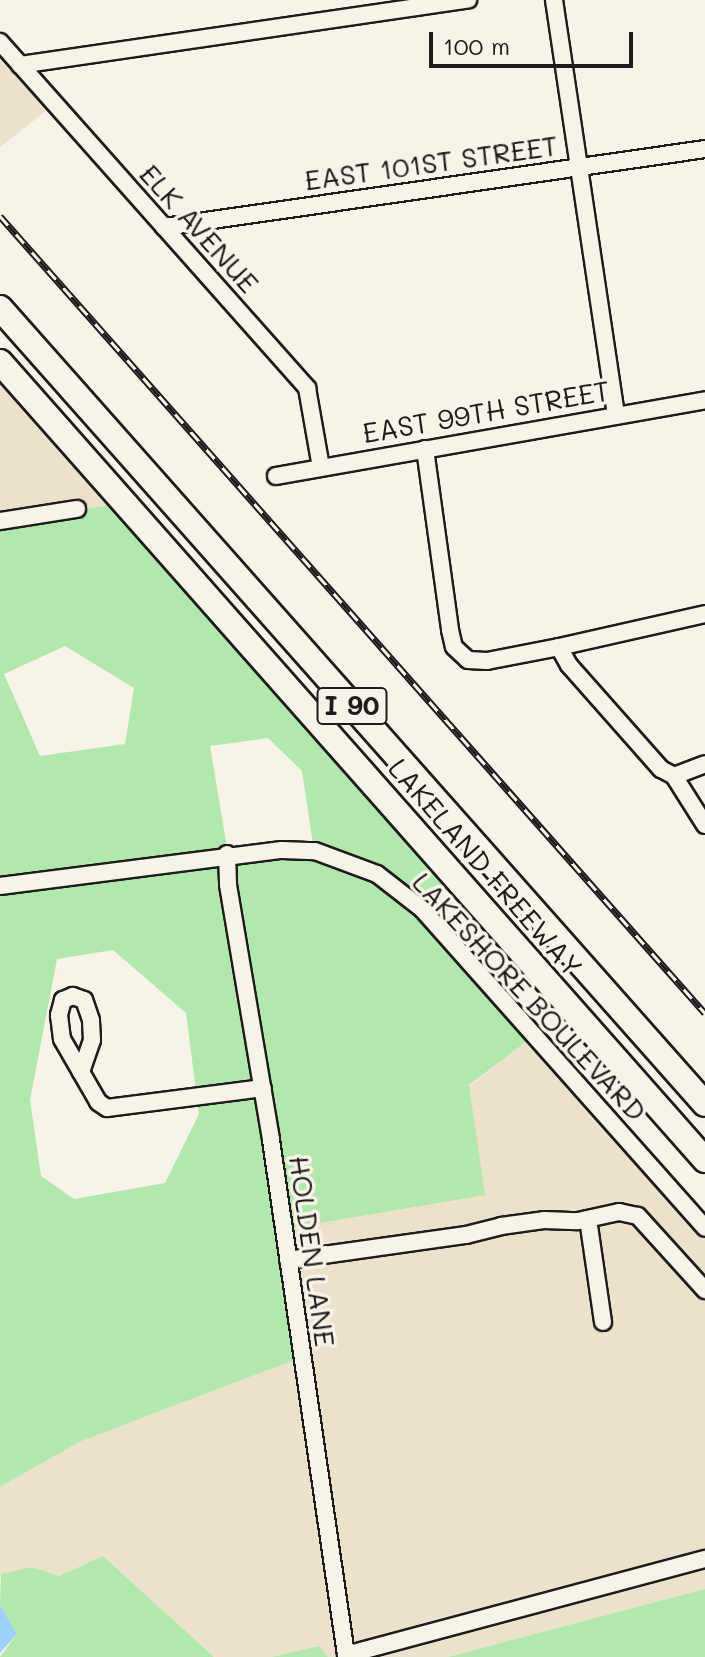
<!DOCTYPE html>
<style>
body{margin:0}
#map{position:relative;width:705px;height:1657px;overflow:hidden;background:#f7f3e8;font-family:Mali,sans-serif}
div>[style]{position:absolute}
.built>*{inset:0;background:#ece1cb}
.green>*{inset:0;background:#b1e8ab}
.water>*{inset:0;background:#9dd0fa}
.roads{filter:drop-shadow(2px 0 #1c1c1c) drop-shadow(-2px 0 #1c1c1c) drop-shadow(0 2px #1c1c1c) drop-shadow(0 -2px #1c1c1c)}
.minor>*{height:16px;margin:-8px;padding:0 8px;transform-origin:8px;border-radius:8px;background:#f7f3e8}
.highway>*{height:24px;margin:-12px;padding:0 12px;transform-origin:12px;border-radius:12px;background:#f7f3e8}
.rail>*{height:7px;margin-top:-3.5px;transform-origin:0;background:repeating-linear-gradient(90deg,#f7f3e8 0 12px,#1c1c1c 0 24px);box-sizing:border-box;border-block:2px solid #1c1c1c}
span{translate:-50% -50%;white-space:nowrap;text-align:center;line-height:1.15;-webkit-text-stroke:7px #f7f3e8;paint-order:stroke}
.shield-label span{padding:2px 6px;background:#f7f3e8;border:2px solid;border-radius:6px;-webkit-text-stroke-width:0}
.shield-label{font-size:26px;color:#1c1c1c;font-weight:700}
.street-label{font-size:28px;color:#1c1c1c}
.scale{position:absolute;left:429px;top:32px;width:204px;height:36px;box-sizing:border-box;border:4px solid #1c1c1c;border-top:0;padding-left:10px;font-size:24px;line-height:28px;white-space:nowrap;color:#1c1c1c;-webkit-text-stroke:6px #f7f3e8;paint-order:stroke}
</style>
<div id="map">
<div class="built">
<i style="clip-path:polygon(11px 55px,55px 104px,0 147px,0 57px)"></i>
<i style="clip-path:polygon(0 362px,124px 503px,0 521px)"></i>
<i style="clip-path:polygon(535px 1035px,705px 1228px,705px 1589px,448px 1657px,328px 1657px,319px 1646px,271px 1657px,214px 1657px,103px 1556px,59px 1576px,32px 1567px,0 1576px,0 1487px,79px 1442px,302px 1357px,284px 1229px)"></i>
</div>
<div class="green">
<i style="clip-path:polygon(evenodd,124px 503px,458px 881px,423px 909px,535px 1035px,469px 1085px,485px 1195px,284px 1229px,302px 1357px,79px 1442px,0 1487px,0 521px,124px 503px,65px 646px,134px 688px,125px 744px,40px 756px,4px 674px,65px 646px,124px 503px,268px 738px,302px 771px,314px 851px,228px 854px,210px 746px,268px 738px,124px 503px,113px 950px,186px 1013px,199px 1114px,165px 1183px,74px 1199px,41px 1176px,30px 1100px,57px 959px,113px 950px)"></i>
<i style="clip-path:polygon(103px 1556px,214px 1657px,0 1657px,17px 1634px,0 1605px,1px 1574px,32px 1567px,59px 1576px)"></i>
<i style="clip-path:polygon(705px 1589px,705px 1657px,448px 1657px)"></i>
<i style="clip-path:polygon(319px 1646px,328px 1657px,271px 1657px)"></i>
</div>
<div class="water">
<i style="clip-path:polygon(0 1605px,17px 1634px,0 1653px)"></i>
</div>
<div class="roads">
<div class="minor">
<i style="left:554px;top:0;width:420px;rotate:81.5deg"></i>
<i style="left:0;top:42px;width:463px;rotate:48.4deg"></i>
<i style="left:307px;top:388px;width:80px;rotate:80deg"></i>
<i style="left:20px;top:65px;width:453px;rotate:-8.3deg"></i>
<i style="left:164px;top:227px;width:547px;rotate:-8.2deg"></i>
<i style="left:425px;top:449px;width:183px;rotate:82.1deg"></i>
<i style="left:450px;top:630px;width:17px;rotate:77deg"></i>
<i style="left:454px;top:647px;width:19px;rotate:43deg"></i>
<i style="left:468px;top:660px;width:19px;rotate:3deg"></i>
<i style="left:487px;top:661px;width:73px;rotate:-11deg"></i>
<i style="left:559px;top:647px;width:150px;rotate:-12.7deg"></i>
<i style="left:276px;top:476px;width:436px;rotate:-10deg"></i>
<i style="left:0;top:521px;width:78px;rotate:-8.9deg"></i>
<i style="left:559px;top:647px;width:21px;rotate:61deg"></i>
<i style="left:569px;top:665px;width:139px;rotate:48.5deg"></i>
<i style="left:661px;top:769px;width:15px;rotate:28deg"></i>
<i style="left:674px;top:776px;width:58px;rotate:57.7deg"></i>
<i style="left:674px;top:776px;width:33px;rotate:-21deg"></i>
<i style="left:227px;top:854px;width:31px;rotate:88deg"></i>
<i style="left:228px;top:885px;width:259px;rotate:80.4deg"></i>
<i style="left:271px;top:1140px;width:520px;rotate:81.71deg"></i>
<i style="left:346px;top:1655px;width:372px;rotate:-15deg"></i>
<i style="left:0;top:886px;width:284px;rotate:-7.3deg"></i>
<i style="left:282px;top:850px;width:33px;rotate:2deg"></i>
<i style="left:315px;top:851px;width:66px;rotate:20.4deg"></i>
<i style="left:377px;top:874px;width:57px;rotate:37.9deg"></i>
<i style="left:422px;top:909px;width:426px;rotate:48.4deg"></i>
<i style="left:81px;top:1072px;width:34px;rotate:-71deg"></i>
<i style="left:92px;top:1040px;width:20px;rotate:-93deg"></i>
<i style="left:91px;top:1020px;width:21px;rotate:-109deg"></i>
<i style="left:84px;top:1000px;width:12px;rotate:-160deg"></i>
<i style="left:73px;top:996px;width:11px;rotate:158deg"></i>
<i style="left:63px;top:1000px;width:16px;rotate:105deg"></i>
<i style="left:59px;top:1015px;width:24px;rotate:83deg"></i>
<i style="left:62px;top:1039px;width:38px;rotate:60deg"></i>
<i style="left:81px;top:1072px;width:34px;rotate:60deg"></i>
<i style="left:98px;top:1102px;width:11px;rotate:34deg"></i>
<i style="left:107px;top:1108px;width:157px;rotate:-7.3deg"></i>
<i style="left:588px;top:1219px;width:104px;rotate:81.7deg"></i>
<i style="left:288px;top:1260px;width:180px;rotate:-8deg"></i>
<i style="left:466px;top:1235px;width:36px;rotate:-14deg"></i>
<i style="left:501px;top:1226px;width:43px;rotate:-7.9deg"></i>
<i style="left:544px;top:1220px;width:34px;rotate:2deg"></i>
<i style="left:578px;top:1221px;width:42px;rotate:-12.4deg"></i>
<i style="left:619px;top:1212px;width:19px;rotate:12deg"></i>
<i style="left:638px;top:1216px;width:100px;rotate:47.8deg"></i>
</div>
<div class="highway">
<i style="left:0;top:308px;width:1063px;rotate:48.47deg"></i>
<i style="left:0;top:362px;width:1065px;rotate:48.54deg"></i>
</div>
</div>
<div class="rail">
<i style="left:0;top:216px;width:1064px;rotate:48.51deg"></i>
</div>
<div class="shield-label">
<span style="left:352px;top:706px">I 90</span>
</div>
<div class="street-label">
<span style="left:431px;top:162px;rotate:-8deg">EAST 101ST STREET</span>
<span style="left:200px;top:228px;rotate:48deg">ELK AVENUE</span>
<span style="left:486px;top:411px;rotate:-10deg">EAST 99TH STREET</span>
<span style="left:486px;top:867px;rotate:49deg">LAKELAND FREEWAY</span>
<span style="left:530px;top:996px;rotate:47deg">LAKESHORE BOULEVARD</span>
<span style="left:313px;top:1251px;rotate:82deg">HOLDEN LANE</span>
</div>
<div class="scale">100 m</div>
</div>
